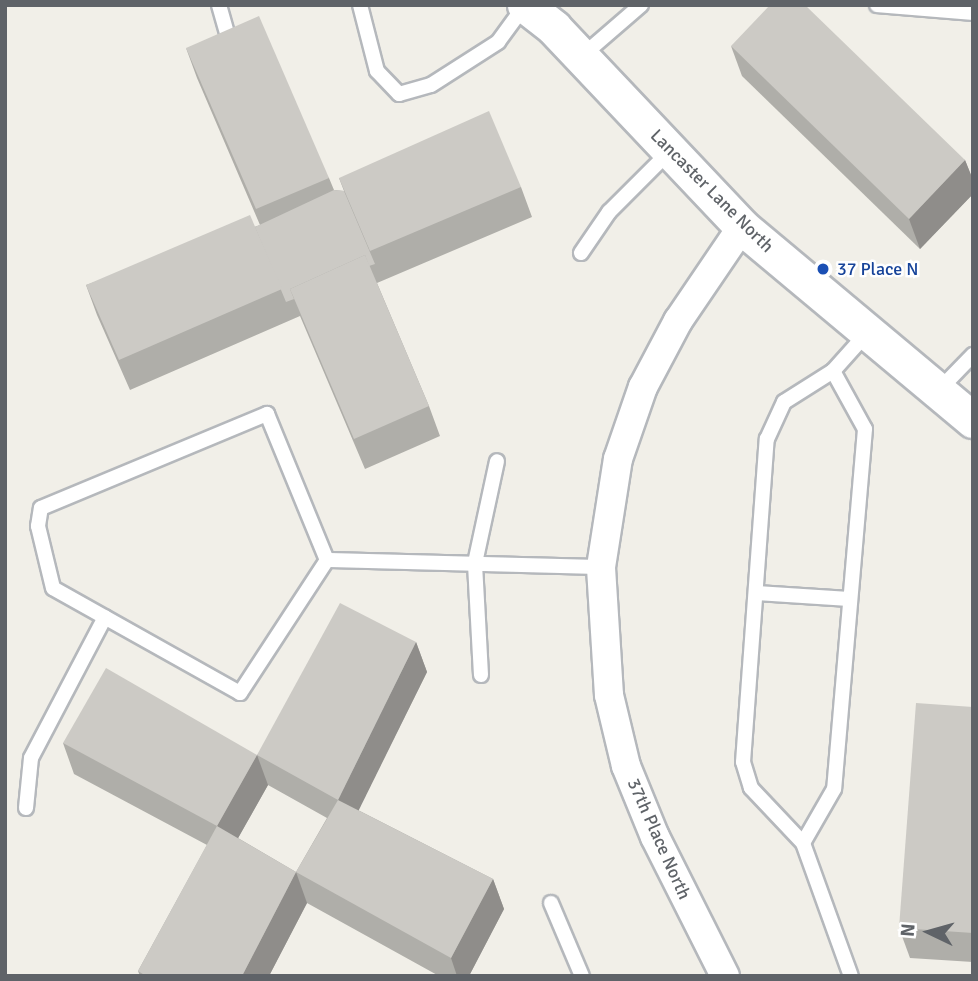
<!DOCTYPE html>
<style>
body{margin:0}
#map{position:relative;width:978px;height:981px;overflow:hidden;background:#f1efe8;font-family:Signika,sans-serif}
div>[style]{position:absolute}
.roads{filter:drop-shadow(2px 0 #b5b8bc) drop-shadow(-2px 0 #b5b8bc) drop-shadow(0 2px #b5b8bc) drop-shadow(0 -2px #b5b8bc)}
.service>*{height:14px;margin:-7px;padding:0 7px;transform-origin:7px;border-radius:7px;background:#fff}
.minor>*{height:28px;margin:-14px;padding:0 14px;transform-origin:14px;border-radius:14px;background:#fff}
.tertiary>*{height:35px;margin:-17.5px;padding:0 17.5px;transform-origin:17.5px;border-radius:17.5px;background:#fff}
.wall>*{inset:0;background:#afaea9}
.shaded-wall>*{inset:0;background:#8f8d8a}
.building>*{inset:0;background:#cccac5}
.dots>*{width:19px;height:19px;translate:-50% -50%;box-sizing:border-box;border:4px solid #fff;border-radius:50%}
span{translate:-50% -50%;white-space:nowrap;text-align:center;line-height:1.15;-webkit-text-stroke:5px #fff;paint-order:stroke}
.street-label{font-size:18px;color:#5f6368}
.transit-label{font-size:18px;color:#164399}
.left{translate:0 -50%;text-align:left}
.frame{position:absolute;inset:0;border:7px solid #5f6368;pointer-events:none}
.north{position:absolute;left:894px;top:897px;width:70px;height:70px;-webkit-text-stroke:5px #fff;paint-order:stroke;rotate:275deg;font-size:19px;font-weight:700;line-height:28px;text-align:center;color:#5f6368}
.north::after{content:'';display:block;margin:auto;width:24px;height:32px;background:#5f6368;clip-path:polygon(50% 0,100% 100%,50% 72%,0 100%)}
</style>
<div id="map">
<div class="roads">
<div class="service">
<i style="left:219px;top:5px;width:44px;rotate:74.1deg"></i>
<i style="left:360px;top:5px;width:68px;rotate:75.6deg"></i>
<i style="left:377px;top:71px;width:32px;rotate:46deg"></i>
<i style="left:399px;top:94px;width:33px;rotate:-16deg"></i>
<i style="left:431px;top:85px;width:80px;rotate:-32.7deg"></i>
<i style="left:498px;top:42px;width:46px;rotate:-53.9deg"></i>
<i style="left:877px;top:5px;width:96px;rotate:4.8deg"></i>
<i style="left:582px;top:56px;width:78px;rotate:-40.8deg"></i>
<i style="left:581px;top:253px;width:50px;rotate:-55.7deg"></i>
<i style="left:609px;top:212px;width:85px;rotate:-45deg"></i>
<i style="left:833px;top:371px;width:66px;rotate:61.1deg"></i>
<i style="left:865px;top:429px;width:361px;rotate:94.9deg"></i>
<i style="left:834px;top:789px;width:62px;rotate:119.9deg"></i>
<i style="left:803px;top:843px;width:76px;rotate:-133.4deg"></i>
<i style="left:751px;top:788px;width:27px;rotate:-107deg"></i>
<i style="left:743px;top:762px;width:324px;rotate:-85.8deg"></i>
<i style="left:767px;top:439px;width:41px;rotate:-65.3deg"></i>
<i style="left:784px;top:402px;width:58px;rotate:-32.3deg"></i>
<i style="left:833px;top:371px;width:51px;rotate:-48.2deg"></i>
<i style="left:937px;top:392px;width:52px;rotate:-45.8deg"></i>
<i style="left:327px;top:560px;width:159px;rotate:123.2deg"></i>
<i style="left:240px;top:693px;width:214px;rotate:-150.7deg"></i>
<i style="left:53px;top:588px;width:64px;rotate:-103.6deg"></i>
<i style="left:38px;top:526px;width:18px;rotate:-81deg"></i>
<i style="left:41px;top:508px;width:245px;rotate:-22.6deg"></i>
<i style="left:267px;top:414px;width:158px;rotate:67.7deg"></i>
<i style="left:327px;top:560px;width:274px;rotate:1.5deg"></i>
<i style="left:756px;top:593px;width:94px;rotate:3.7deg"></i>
<i style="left:481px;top:675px;width:112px;rotate:-93.1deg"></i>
<i style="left:475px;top:563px;width:104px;rotate:-77.8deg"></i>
<i style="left:26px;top:808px;width:50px;rotate:-84.3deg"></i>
<i style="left:31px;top:758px;width:159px;rotate:-62.3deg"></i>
<i style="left:803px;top:843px;width:141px;rotate:70.2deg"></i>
<i style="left:551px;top:903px;width:79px;rotate:67deg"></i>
</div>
<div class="minor">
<i style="left:725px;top:976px;width:156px;rotate:-116.7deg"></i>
<i style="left:655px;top:837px;width:77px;rotate:-112.2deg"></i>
<i style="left:626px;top:766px;width:73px;rotate:-103.5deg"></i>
<i style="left:609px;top:695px;width:128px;rotate:-93.6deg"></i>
<i style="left:601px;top:567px;width:109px;rotate:-81.1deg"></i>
<i style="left:618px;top:459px;width:76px;rotate:-70.9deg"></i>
<i style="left:643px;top:387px;width:75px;rotate:-62.1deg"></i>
<i style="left:678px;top:321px;width:114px;rotate:-55.8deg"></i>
</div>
<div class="tertiary">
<i style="left:525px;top:5px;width:37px;rotate:38deg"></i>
<i style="left:554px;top:28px;width:274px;rotate:46.6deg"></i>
<i style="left:742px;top:227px;width:301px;rotate:39.9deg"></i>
</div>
</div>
<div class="wall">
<i style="clip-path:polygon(731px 46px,965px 160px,973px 180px,973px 194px,920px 249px,742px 76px)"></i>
<i style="clip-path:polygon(186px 48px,329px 178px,334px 190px,344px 191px,339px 178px,521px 187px,532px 217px,377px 283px,429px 406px,440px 436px,365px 469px,300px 316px,130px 390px,97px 315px,86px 285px,260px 225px,197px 78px)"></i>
<i style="clip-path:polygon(evenodd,416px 642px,427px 672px,358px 810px,493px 879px,504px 909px,469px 976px,439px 976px,307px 903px,269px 976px,140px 976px,138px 971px,207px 845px,74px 774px,63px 743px,257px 755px,416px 642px,268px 785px,327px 818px,296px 872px,238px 838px,268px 785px)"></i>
<i style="clip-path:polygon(973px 707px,973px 962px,910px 958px,899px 928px)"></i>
</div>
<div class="shaded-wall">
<i style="clip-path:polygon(965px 160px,973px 180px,973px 194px,920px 249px,909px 219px)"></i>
<i style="clip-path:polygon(416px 642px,427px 672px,349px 830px,338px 800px)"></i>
<i style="clip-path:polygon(257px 755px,268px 785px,228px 856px,217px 826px)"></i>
<i style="clip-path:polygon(296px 872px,307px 903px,269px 976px,242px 976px)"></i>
<i style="clip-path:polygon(493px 879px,504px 909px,469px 976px,457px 976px,451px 958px)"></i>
</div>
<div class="building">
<i style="clip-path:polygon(770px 5px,805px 5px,965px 160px,909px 219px,731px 46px)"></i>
<i style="clip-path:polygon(259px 16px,329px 178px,256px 209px,186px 48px)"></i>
<i style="clip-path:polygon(489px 111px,521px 187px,370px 251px,339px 178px)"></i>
<i style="clip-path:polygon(334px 190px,344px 191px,375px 264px,369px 266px,365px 255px,290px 289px,294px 299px,286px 302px,255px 227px)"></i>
<i style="clip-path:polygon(250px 215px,282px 289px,119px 360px,86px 285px)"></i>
<i style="clip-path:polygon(365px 255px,429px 406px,354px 439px,290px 289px)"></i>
<i style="clip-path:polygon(340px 603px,416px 642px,338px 800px,257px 755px)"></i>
<i style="clip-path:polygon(106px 668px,257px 755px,217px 826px,63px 743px)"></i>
<i style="clip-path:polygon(916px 703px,973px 707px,973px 933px,899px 928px)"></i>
<i style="clip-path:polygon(338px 800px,493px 879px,451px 958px,296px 872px)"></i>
<i style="clip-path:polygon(217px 826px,296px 872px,242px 976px,146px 976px,138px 971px)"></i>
</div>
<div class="dots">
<i style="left:823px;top:269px;background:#1a4fb4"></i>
</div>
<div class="street-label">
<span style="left:712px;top:191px;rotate:45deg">Lancaster Lane North</span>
<span style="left:659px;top:839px;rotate:66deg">37th Place North</span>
</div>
<div class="transit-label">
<span class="left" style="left:837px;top:269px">37 Place N</span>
</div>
<div class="frame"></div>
<div class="north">N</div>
</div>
